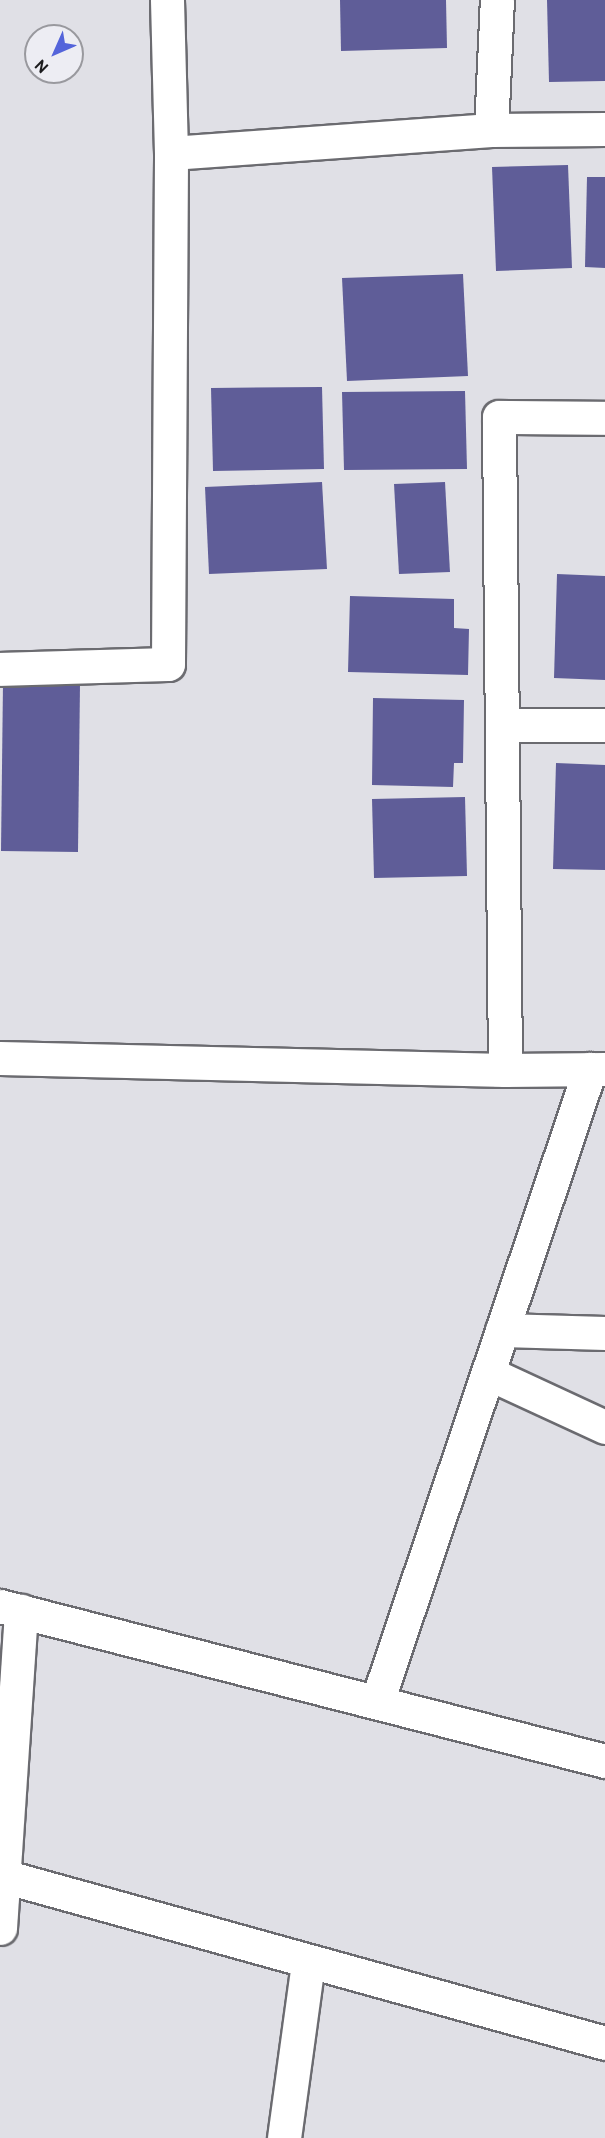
<!DOCTYPE html>
<style>
body{margin:0}
#map{position:relative;width:605px;height:2138px;overflow:hidden;background:#e0e0e6;font-family:Overpass,sans-serif}
div>[style]{position:absolute}
.building>*{inset:0;background:#5f5d98}
.roads{filter:drop-shadow(2px 0 #6b6b70) drop-shadow(-2px 0 #6b6b70) drop-shadow(0 2px #6b6b70) drop-shadow(0 -2px #6b6b70)}
.minor>*{height:33px;margin:-16.5px;padding:0 16.5px;transform-origin:16.5px;border-radius:16.5px;background:#fff}
span{translate:-50% -50%;white-space:nowrap;text-align:center;line-height:1.15;-webkit-text-stroke:6px #ededf3;paint-order:stroke}
.north{position:absolute;left:24px;top:24px;width:60px;height:60px;box-sizing:border-box;background:#ededf3;border:2px solid #99999e;border-radius:50%;rotate:225deg;font-size:16px;font-weight:700;line-height:24px;text-align:center;color:#1c1c1e}
.north::after{content:'';display:block;margin:auto;width:21px;height:27px;background:#5464da;clip-path:polygon(50% 0,100% 100%,50% 72%,0 100%)}
</style>
<div id="map">
<div class="building">
<i style="clip-path:polygon(340px 0,446px 0,447px 48px,341px 51px)"></i>
<i style="clip-path:polygon(547px 0,605px 0,605px 81px,549px 82px)"></i>
<i style="clip-path:polygon(568px 165px,572px 268px,496px 271px,492px 167px)"></i>
<i style="clip-path:polygon(587px 177px,605px 177px,605px 268px,585px 267px)"></i>
<i style="clip-path:polygon(463px 274px,468px 376px,347px 381px,342px 278px)"></i>
<i style="clip-path:polygon(322px 387px,324px 469px,213px 471px,211px 388px)"></i>
<i style="clip-path:polygon(465px 391px,467px 469px,344px 470px,342px 392px)"></i>
<i style="clip-path:polygon(322px 482px,327px 569px,209px 574px,205px 487px)"></i>
<i style="clip-path:polygon(445px 482px,450px 572px,399px 574px,394px 484px)"></i>
<i style="clip-path:polygon(557px 574px,605px 576px,605px 680px,554px 678px)"></i>
<i style="clip-path:polygon(350px 596px,454px 599px,454px 628px,469px 629px,468px 675px,348px 672px)"></i>
<i style="clip-path:polygon(3px 683px,80px 684px,78px 852px,1px 851px)"></i>
<i style="clip-path:polygon(373px 698px,464px 700px,463px 763px,454px 763px,453px 787px,372px 785px)"></i>
<i style="clip-path:polygon(556px 763px,605px 765px,605px 870px,553px 869px)"></i>
<i style="clip-path:polygon(465px 797px,467px 876px,374px 878px,372px 799px)"></i>
</div>
<div class="roads">
<div class="minor">
<i style="left:491px;top:130px;width:130px;rotate:-87.4deg"></i>
<i style="left:171px;top:153px;width:321px;rotate:-4.1deg"></i>
<i style="left:491px;top:130px;width:114px;rotate:-0.5deg"></i>
<i style="left:0;top:669px;width:168px;rotate:-1.7deg"></i>
<i style="left:168px;top:664px;width:511px;rotate:-89.66deg"></i>
<i style="left:171px;top:153px;width:153px;rotate:-91.5deg"></i>
<i style="left:502px;top:725px;width:103px"></i>
<i style="left:0;top:1058px;width:505px;rotate:1.36deg"></i>
<i style="left:505px;top:1070px;width:100px;rotate:-0.6deg"></i>
<i style="left:505px;top:1070px;width:653px;rotate:-90.53deg"></i>
<i style="left:499px;top:417px;width:106px;rotate:0.5deg"></i>
<i style="left:502px;top:1330px;width:103px;rotate:1.7deg"></i>
<i style="left:488px;top:1373px;width:129px;rotate:24.8deg"></i>
<i style="left:0;top:1606px;width:625px;rotate:14.37deg"></i>
<i style="left:377px;top:1702px;width:668px;rotate:-71.4deg"></i>
<i style="left:3px;top:1876px;width:625px;rotate:15.5deg"></i>
<i style="left:0;top:1928px;width:318px;rotate:-86.2deg"></i>
<i style="left:284px;top:2138px;width:177px;rotate:-82.2deg"></i>
</div>
</div>
<div class="north">N</div>
</div>
